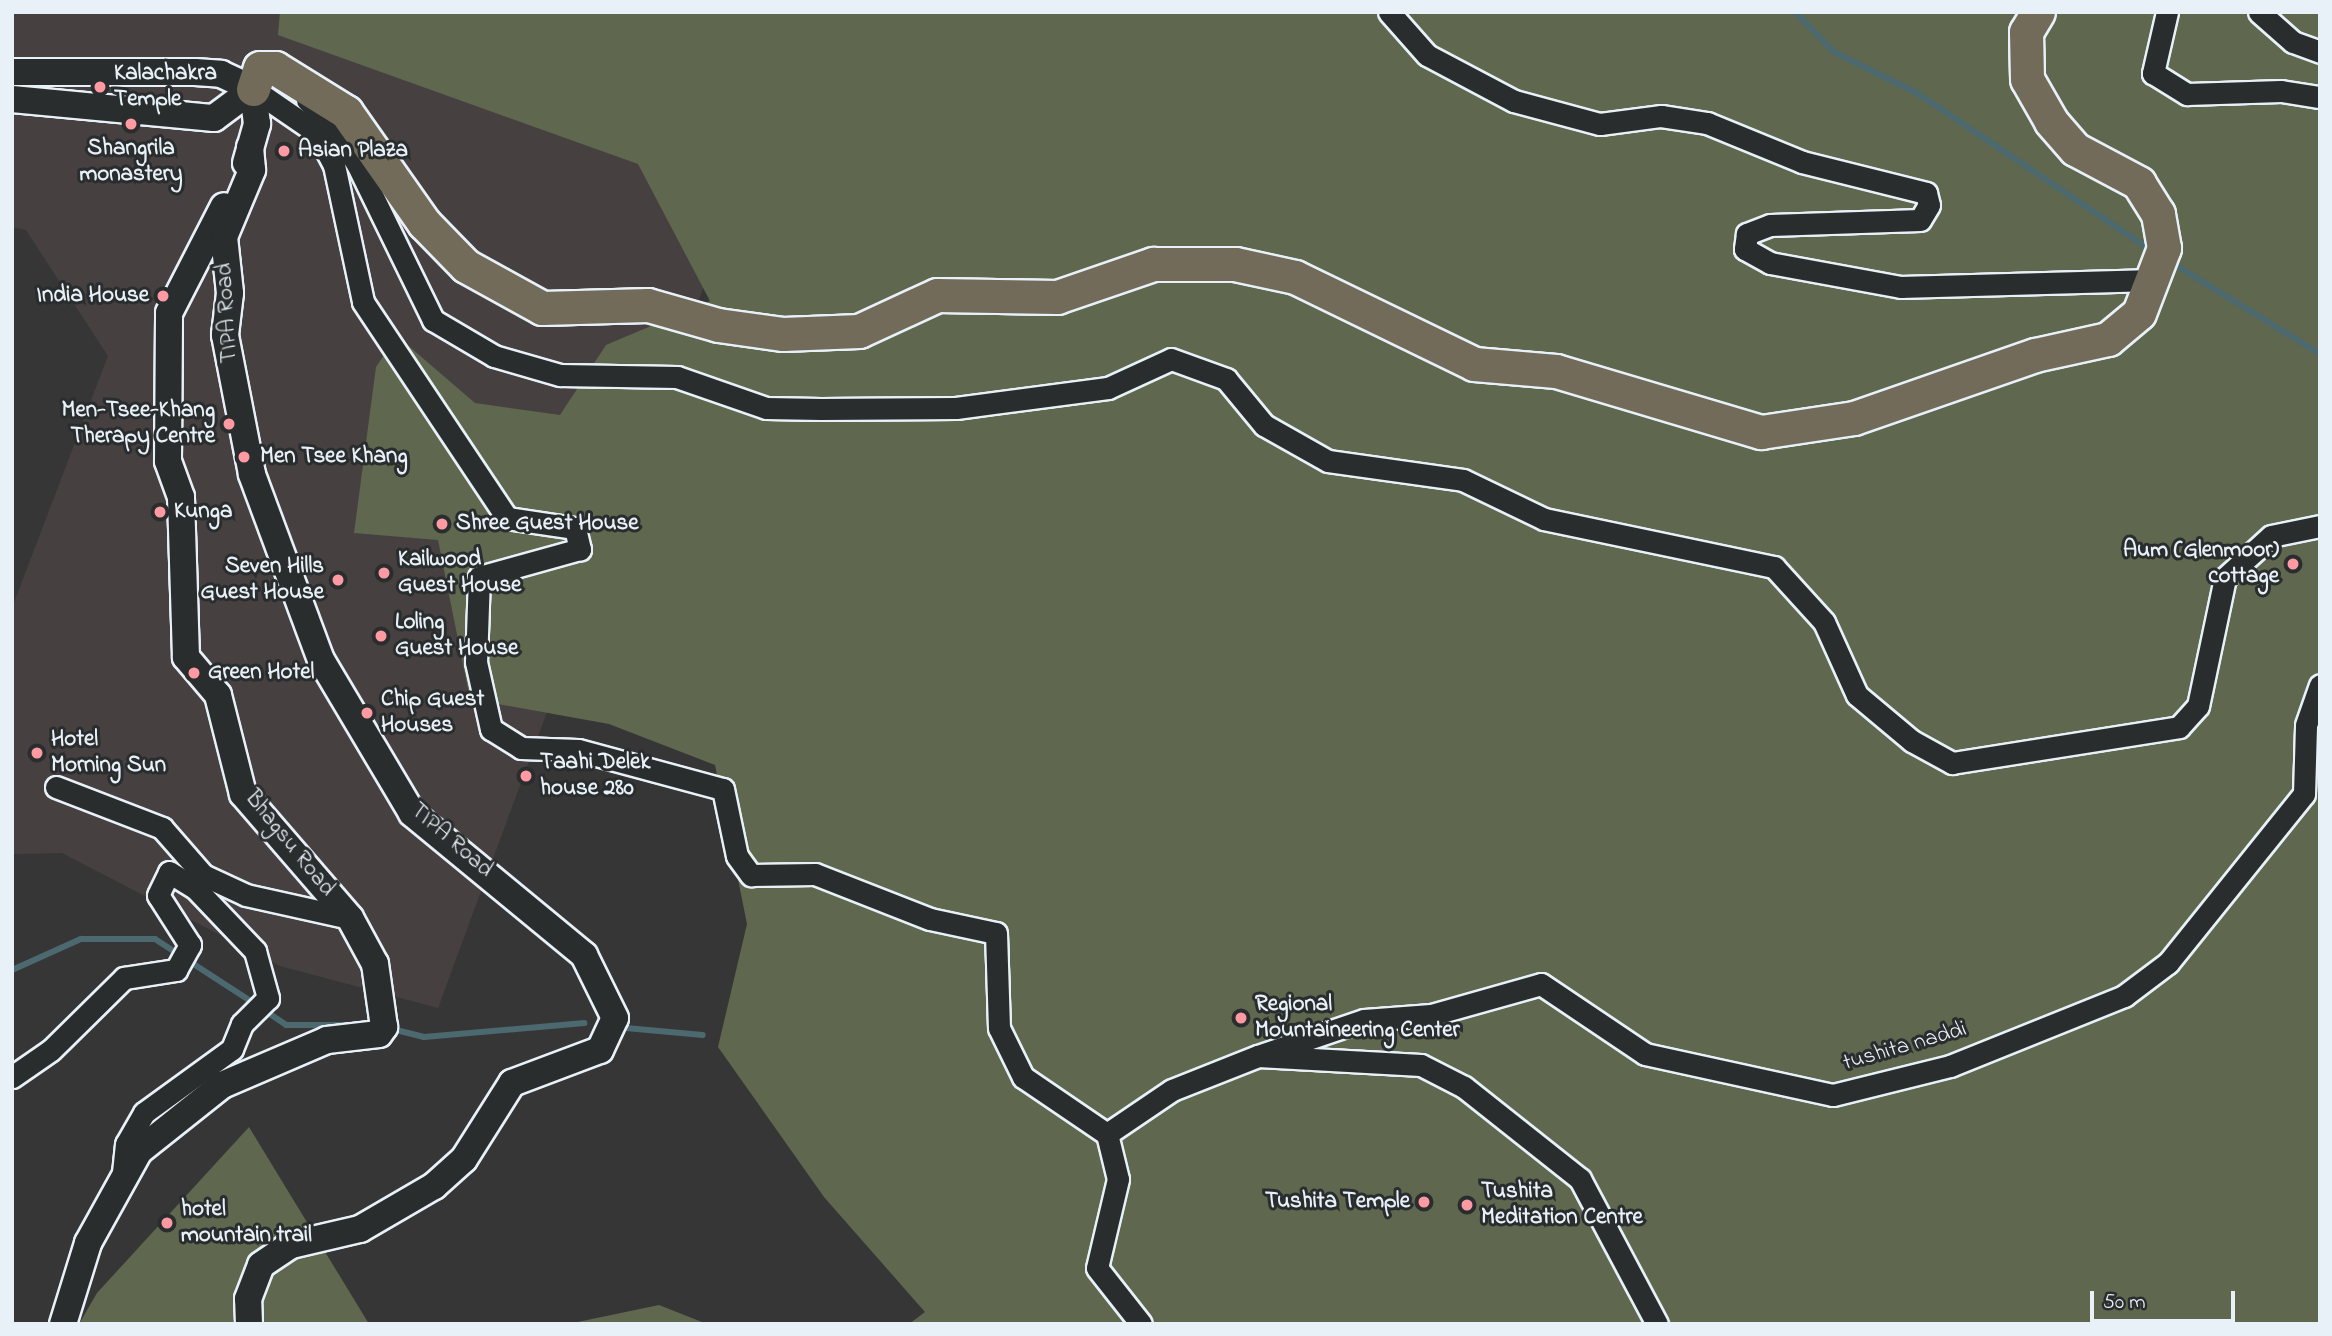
<!DOCTYPE html>
<style>
body{margin:0}
#map{position:relative;width:2332px;height:1336px;overflow:hidden;background:#373637;font-family:"Indie Flower",sans-serif}
div>[style]{position:absolute}
.built>*{inset:0;background:#474041}
.green>*{inset:0;background:#5f684f}
.stream>*{height:6px;margin:-3px;padding:0 3px;transform-origin:3px;border-radius:3px;background:#4b696e}
.roads{filter:drop-shadow(2px 0 #e8f1f8) drop-shadow(-2px 0 #e8f1f8) drop-shadow(0 2px #e8f1f8) drop-shadow(0 -2px #e8f1f8)}
.minor>*{height:21px;margin:-10.5px;padding:0 10.5px;transform-origin:10.5px;border-radius:10.5px;background:#2a2d2e}
.tertiary>*{height:26px;margin:-13px;padding:0 13px;transform-origin:13px;border-radius:13px;background:#2a2d2e}
.primary>*{height:33px;margin:-16.5px;padding:0 16.5px;transform-origin:16.5px;border-radius:16.5px;background:#726b5a}
.dots>*{width:19px;height:19px;translate:-50% -50%;box-sizing:border-box;border:4px solid #2a2d2e;border-radius:50%}
span{translate:-50% -50%;white-space:nowrap;text-align:center;line-height:1.15;-webkit-text-stroke:6px #2a2d2e;paint-order:stroke}
.poi-label{font-size:23px;color:#e8f1f8;font-weight:700}
.left{translate:0 -50%;text-align:left}
.right{translate:-100% -50%;text-align:right}
.street-label{font-size:23px;color:#e8f1f8}
.frame{position:absolute;inset:0;border:14px solid #e8f1f8;pointer-events:none}
.scale{position:absolute;left:2090px;top:1291px;width:145px;height:32px;box-sizing:border-box;border:4px solid #e8f1f8;border-top:0;padding-left:9px;font-size:21px;line-height:24px;white-space:nowrap;color:#e8f1f8;-webkit-text-stroke:5px #2a2d2e;paint-order:stroke}
</style>
<div id="map">
<div class="built">
<i style="clip-path:polygon(12px 12px,333px 12px,747px 169px,438px 1008px,280px 966px,62px 853px,12px 854px,12px 608px,108px 356px,26px 230px,12px 227px)"></i>
</div>
<div class="green">
<i style="clip-path:polygon(280px 12px,2320px 12px,2320px 1324px,909px 1324px,925px 1312px,824px 1197px,718px 1047px,747px 924px,715px 765px,609px 724px,470px 699px,438px 540px,354px 533px,376px 367px,397px 336px,475px 403px,560px 415px,606px 345px,710px 301px,638px 164px,278px 35px)"></i>
<i style="clip-path:polygon(249px 1127px,369px 1324px,79px 1324px,97px 1293px)"></i>
<i style="clip-path:polygon(659px 1305px,707px 1324px,568px 1324px)"></i>
</div>
<div class="stream">
<i style="left:1795px;top:12px;width:56px;rotate:45.7deg"></i>
<i style="left:1834px;top:52px;width:93px;rotate:26.3deg"></i>
<i style="left:1917px;top:93px;width:282px;rotate:33.9deg"></i>
<i style="left:2169px;top:261px;width:177px;rotate:31.6deg"></i>
<i style="left:12px;top:970px;width:76px;rotate:-24.2deg"></i>
<i style="left:81px;top:939px;width:74px"></i>
<i style="left:155px;top:939px;width:119px;rotate:33deg"></i>
<i style="left:264px;top:1010px;width:27px;rotate:34deg"></i>
<i style="left:286px;top:1025px;width:68px"></i>
<i style="left:626px;top:1028px;width:77px;rotate:5.2deg"></i>
<i style="left:396px;top:1030px;width:29px;rotate:14deg"></i>
<i style="left:424px;top:1037px;width:161px;rotate:-5deg"></i>
</div>
<div class="roads">
<div class="minor">
<i style="left:1389px;top:12px;width:57px;rotate:48.5deg"></i>
<i style="left:1427px;top:55px;width:98px;rotate:27.9deg"></i>
<i style="left:1514px;top:101px;width:89px;rotate:15deg"></i>
<i style="left:1600px;top:124px;width:62px;rotate:-7.5deg"></i>
<i style="left:1661px;top:116px;width:47px;rotate:8.7deg"></i>
<i style="left:1707px;top:123px;width:103px;rotate:22.3deg"></i>
<i style="left:1802px;top:162px;width:128px;rotate:14deg"></i>
<i style="left:1926px;top:193px;width:12px;rotate:76deg"></i>
<i style="left:1929px;top:205px;width:17px;rotate:121deg"></i>
<i style="left:1920px;top:220px;width:150px;rotate:178.1deg"></i>
<i style="left:1770px;top:225px;width:25px;rotate:159deg"></i>
<i style="left:1747px;top:234px;width:15px;rotate:98deg"></i>
<i style="left:1745px;top:249px;width:29px;rotate:29deg"></i>
<i style="left:1770px;top:263px;width:133px;rotate:10.4deg"></i>
<i style="left:1901px;top:287px;width:251px;rotate:-1.6deg"></i>
<i style="left:2167px;top:12px;width:63px;rotate:102.9deg"></i>
<i style="left:2153px;top:73px;width:40px;rotate:32deg"></i>
<i style="left:2187px;top:94px;width:94px;rotate:-1.8deg"></i>
<i style="left:2281px;top:91px;width:39px;rotate:9deg"></i>
<i style="left:2259px;top:12px;width:45px;rotate:41.4deg"></i>
<i style="left:2293px;top:42px;width:29px;rotate:20deg"></i>
<i style="left:260px;top:83px;width:9px;rotate:139deg"></i>
<i style="left:253px;top:89px;width:78px;rotate:34.5deg"></i>
<i style="left:317px;top:133px;width:36px;rotate:62deg"></i>
<i style="left:334px;top:165px;width:140px;rotate:78deg"></i>
<i style="left:363px;top:302px;width:260px;rotate:56.3deg"></i>
<i style="left:507px;top:518px;width:69px;rotate:8.4deg"></i>
<i style="left:575px;top:528px;width:22px;rotate:77deg"></i>
<i style="left:580px;top:549px;width:105px;rotate:164.5deg"></i>
<i style="left:479px;top:577px;width:85px;rotate:92deg"></i>
<i style="left:476px;top:662px;width:69px;rotate:77.4deg"></i>
<i style="left:491px;top:729px;width:36px;rotate:32deg"></i>
<i style="left:521px;top:748px;width:57px;rotate:2deg"></i>
<i style="left:578px;top:750px;width:150px;rotate:15.1deg"></i>
<i style="left:723px;top:789px;width:68px;rotate:78.2deg"></i>
<i style="left:737px;top:856px;width:24px;rotate:54deg"></i>
<i style="left:751px;top:875px;width:64px;rotate:-0.9deg"></i>
<i style="left:815px;top:874px;width:123px;rotate:21.4deg"></i>
<i style="left:930px;top:919px;width:67px;rotate:12deg"></i>
<i style="left:996px;top:933px;width:95px;rotate:88.2deg"></i>
<i style="left:999px;top:1028px;width:55px;rotate:63.9deg"></i>
<i style="left:1023px;top:1077px;width:102px;rotate:34.2deg"></i>
<i style="left:307px;top:100px;width:37px;rotate:45deg"></i>
<i style="left:333px;top:126px;width:45px;rotate:57.7deg"></i>
<i style="left:357px;top:164px;width:174px;rotate:64deg"></i>
<i style="left:433px;top:320px;width:71px;rotate:30.5deg"></i>
<i style="left:494px;top:356px;width:69px;rotate:16.1deg"></i>
<i style="left:560px;top:375px;width:117px;rotate:1deg"></i>
<i style="left:677px;top:377px;width:94px;rotate:19.2deg"></i>
<i style="left:766px;top:408px;width:55px;rotate:1deg"></i>
<i style="left:821px;top:409px;width:135px;rotate:-0.4deg"></i>
<i style="left:956px;top:408px;width:153px;rotate:-7.5deg"></i>
<i style="left:1108px;top:388px;width:69px;rotate:-24.7deg"></i>
<i style="left:1171px;top:359px;width:59px;rotate:20deg"></i>
<i style="left:1226px;top:379px;width:60px;rotate:50.4deg"></i>
<i style="left:1264px;top:425px;width:73px;rotate:29.4deg"></i>
<i style="left:1328px;top:461px;width:136px;rotate:8deg"></i>
<i style="left:1463px;top:480px;width:90px;rotate:25.7deg"></i>
<i style="left:1544px;top:519px;width:235px;rotate:11.8deg"></i>
<i style="left:1774px;top:567px;width:74px;rotate:47.7deg"></i>
<i style="left:1824px;top:622px;width:80px;rotate:65.7deg"></i>
<i style="left:1857px;top:695px;width:72px;rotate:39.9deg"></i>
<i style="left:1912px;top:741px;width:46px;rotate:28.8deg"></i>
<i style="left:1952px;top:763px;width:230px;rotate:-9deg"></i>
<i style="left:2179px;top:727px;width:28px;rotate:-48deg"></i>
<i style="left:2198px;top:706px;width:131px;rotate:-78.1deg"></i>
<i style="left:2225px;top:578px;width:62px;rotate:-42.4deg"></i>
<i style="left:2271px;top:536px;width:50px;rotate:-11.5deg"></i>
<i style="left:56px;top:787px;width:114px;rotate:21.1deg"></i>
<i style="left:162px;top:828px;width:62px;rotate:48.9deg"></i>
<i style="left:203px;top:875px;width:47px;rotate:24.9deg"></i>
<i style="left:246px;top:895px;width:107px;rotate:12.5deg"></i>
<i style="left:1258px;top:1056px;width:112px;rotate:-18.8deg"></i>
<i style="left:1364px;top:1020px;width:67px;rotate:-4.3deg"></i>
<i style="left:1431px;top:1015px;width:114px;rotate:-15.7deg"></i>
<i style="left:1541px;top:984px;width:125px;rotate:33.9deg"></i>
<i style="left:1645px;top:1054px;width:192px;rotate:12.3deg"></i>
<i style="left:1833px;top:1095px;width:121px;rotate:-13.9deg"></i>
<i style="left:1950px;top:1066px;width:188px;rotate:-21.9deg"></i>
<i style="left:2124px;top:996px;width:55px;rotate:-36.9deg"></i>
<i style="left:2168px;top:963px;width:217px;rotate:-51.2deg"></i>
<i style="left:2304px;top:794px;width:69px;rotate:-88.3deg"></i>
<i style="left:2306px;top:725px;width:42px;rotate:-70.7deg"></i>
<i style="left:12px;top:1077px;width:47px;rotate:-34.7deg"></i>
<i style="left:51px;top:1050px;width:103px;rotate:-44.6deg"></i>
<i style="left:124px;top:978px;width:53px;rotate:-8.7deg"></i>
<i style="left:176px;top:970px;width:29px;rotate:-61deg"></i>
<i style="left:190px;top:945px;width:59px;rotate:-122.6deg"></i>
<i style="left:158px;top:895px;width:25px;rotate:-64deg"></i>
<i style="left:169px;top:872px;width:32px;rotate:32deg"></i>
<i style="left:196px;top:889px;width:86px;rotate:46.4deg"></i>
<i style="left:255px;top:951px;width:49px;rotate:74.5deg"></i>
<i style="left:268px;top:998px;width:37px;rotate:135deg"></i>
<i style="left:242px;top:1024px;width:27px;rotate:112deg"></i>
<i style="left:232px;top:1049px;width:109px;rotate:144deg"></i>
<i style="left:144px;top:1113px;width:36px;rotate:120deg"></i>
<i style="left:126px;top:1144px;width:30px;rotate:96deg"></i>
<i style="left:1107px;top:1134px;width:78px;rotate:-34.1deg"></i>
<i style="left:1172px;top:1090px;width:92px;rotate:-21.6deg"></i>
<i style="left:1258px;top:1056px;width:163px;rotate:3.2deg"></i>
<i style="left:1421px;top:1065px;width:48px;rotate:27.1deg"></i>
<i style="left:1464px;top:1087px;width:148px;rotate:38.4deg"></i>
<i style="left:1580px;top:1179px;width:164px;rotate:62deg"></i>
<i style="left:1107px;top:1134px;width:46px;rotate:76.3deg"></i>
<i style="left:1118px;top:1179px;width:91px;rotate:103.3deg"></i>
<i style="left:1097px;top:1268px;width:71px;rotate:51.8deg"></i>
</div>
<div class="tertiary">
<i style="left:12px;top:72px;width:183px"></i>
<i style="left:195px;top:72px;width:26px;rotate:4deg"></i>
<i style="left:221px;top:74px;width:35px;rotate:25deg"></i>
<i style="left:12px;top:99px;width:203px;rotate:5.4deg"></i>
<i style="left:214px;top:118px;width:49px;rotate:-36.6deg"></i>
<i style="left:246px;top:163px;width:41px;rotate:-74.2deg"></i>
<i style="left:257px;top:124px;width:35px;rotate:-97deg"></i>
<i style="left:63px;top:1324px;width:85px;rotate:-72.8deg"></i>
<i style="left:88px;top:1243px;width:105px;rotate:-61deg"></i>
<i style="left:139px;top:1151px;width:106px;rotate:-38.5deg"></i>
<i style="left:222px;top:1085px;width:114px;rotate:-23.2deg"></i>
<i style="left:327px;top:1040px;width:52px;rotate:-6.6deg"></i>
<i style="left:379px;top:1034px;width:9px;rotate:-54deg"></i>
<i style="left:384px;top:1027px;width:64px;rotate:-98.1deg"></i>
<i style="left:375px;top:964px;width:52px;rotate:-118.5deg"></i>
<i style="left:350px;top:918px;width:164px;rotate:-130.8deg"></i>
<i style="left:243px;top:794px;width:102px;rotate:-104.2deg"></i>
<i style="left:218px;top:695px;width:50px;rotate:-130.1deg"></i>
<i style="left:186px;top:657px;width:160px;rotate:-91.8deg"></i>
<i style="left:181px;top:497px;width:38px;rotate:-110deg"></i>
<i style="left:168px;top:461px;width:148px;rotate:-89.6deg"></i>
<i style="left:169px;top:313px;width:120px;rotate:-62.8deg"></i>
<i style="left:249px;top:1324px;width:25px;rotate:-92deg"></i>
<i style="left:248px;top:1299px;width:36px;rotate:-69deg"></i>
<i style="left:261px;top:1265px;width:36px;rotate:-34deg"></i>
<i style="left:291px;top:1245px;width:71px;rotate:-13.1deg"></i>
<i style="left:360px;top:1229px;width:86px;rotate:-30.2deg"></i>
<i style="left:434px;top:1186px;width:40px;rotate:-42deg"></i>
<i style="left:464px;top:1159px;width:90px;rotate:-57.7deg"></i>
<i style="left:512px;top:1083px;width:94px;rotate:-20.6deg"></i>
<i style="left:600px;top:1050px;width:35px;rotate:-65deg"></i>
<i style="left:615px;top:1018px;width:70px;rotate:-116.2deg"></i>
<i style="left:584px;top:955px;width:223px;rotate:-140.5deg"></i>
<i style="left:412px;top:813px;width:178px;rotate:-120.7deg"></i>
<i style="left:321px;top:660px;width:198px;rotate:-110.4deg"></i>
<i style="left:252px;top:474px;width:142px;rotate:-101deg"></i>
<i style="left:225px;top:335px;width:42px;rotate:-83.2deg"></i>
<i style="left:230px;top:293px;width:56px;rotate:-96.1deg"></i>
<i style="left:224px;top:237px;width:73px;rotate:-67.3deg"></i>
<i style="left:252px;top:170px;width:23px;rotate:-95deg"></i>
</div>
<div class="primary">
<i style="left:253px;top:89px;width:22px;rotate:-72deg"></i>
<i style="left:260px;top:68px;width:15px"></i>
<i style="left:275px;top:68px;width:84px;rotate:31.8deg"></i>
<i style="left:346px;top:112px;width:136px;rotate:54.9deg"></i>
<i style="left:424px;top:223px;width:60px;rotate:45.7deg"></i>
<i style="left:466px;top:266px;width:87px;rotate:28.9deg"></i>
<i style="left:542px;top:308px;width:106px;rotate:-1.6deg"></i>
<i style="left:648px;top:305px;width:73px;rotate:15.9deg"></i>
<i style="left:718px;top:325px;width:66px;rotate:7.9deg"></i>
<i style="left:783px;top:334px;width:76px;rotate:-2.3deg"></i>
<i style="left:859px;top:331px;width:86px;rotate:-24.8deg"></i>
<i style="left:937px;top:295px;width:120px;rotate:1deg"></i>
<i style="left:1057px;top:297px;width:102px;rotate:-19deg"></i>
<i style="left:1153px;top:264px;width:82px"></i>
<i style="left:1235px;top:264px;width:61px;rotate:12.2deg"></i>
<i style="left:1295px;top:277px;width:199px;rotate:25.9deg"></i>
<i style="left:1474px;top:364px;width:82px;rotate:4.9deg"></i>
<i style="left:1556px;top:371px;width:214px;rotate:16.6deg"></i>
<i style="left:1761px;top:432px;width:94px;rotate:-8.6deg"></i>
<i style="left:1854px;top:418px;width:192px;rotate:-19.2deg"></i>
<i style="left:2035px;top:355px;width:75px;rotate:-12.4deg"></i>
<i style="left:2108px;top:339px;width:40px;rotate:-40deg"></i>
<i style="left:2139px;top:313px;width:70px;rotate:-69deg"></i>
<i style="left:2164px;top:248px;width:35px;rotate:-100deg"></i>
<i style="left:2158px;top:214px;width:36px;rotate:-122deg"></i>
<i style="left:2139px;top:183px;width:72px;rotate:-152deg"></i>
<i style="left:2075px;top:149px;width:37px;rotate:-131deg"></i>
<i style="left:2051px;top:121px;width:48px;rotate:-119.7deg"></i>
<i style="left:2027px;top:79px;width:47px;rotate:-91.2deg"></i>
<i style="left:2026px;top:32px;width:23px;rotate:-59deg"></i>
</div>
</div>
<div class="dots">
<i style="left:100px;top:87px;background:#ff9aa2"></i>
<i style="left:131px;top:124px;background:#ff9aa2"></i>
<i style="left:284px;top:151px;background:#ff9aa2"></i>
<i style="left:163px;top:296px;background:#ff9aa2"></i>
<i style="left:229px;top:424px;background:#ff9aa2"></i>
<i style="left:244px;top:457px;background:#ff9aa2"></i>
<i style="left:160px;top:512px;background:#ff9aa2"></i>
<i style="left:442px;top:524px;background:#ff9aa2"></i>
<i style="left:2293px;top:564px;background:#ff9aa2"></i>
<i style="left:384px;top:573px;background:#ff9aa2"></i>
<i style="left:338px;top:580px;background:#ff9aa2"></i>
<i style="left:381px;top:636px;background:#ff9aa2"></i>
<i style="left:194px;top:673px;background:#ff9aa2"></i>
<i style="left:367px;top:713px;background:#ff9aa2"></i>
<i style="left:37px;top:753px;background:#ff9aa2"></i>
<i style="left:526px;top:776px;background:#ff9aa2"></i>
<i style="left:1241px;top:1018px;background:#ff9aa2"></i>
<i style="left:1424px;top:1202px;background:#ff9aa2"></i>
<i style="left:1467px;top:1205px;background:#ff9aa2"></i>
<i style="left:167px;top:1223px;background:#ff9aa2"></i>
</div>
<div class="poi-label">
<span class="left" style="left:114px;top:87px">Kalachakra<br>Temple</span>
<span style="left:131px;top:162px">Shangrila<br>monastery</span>
<span class="left" style="left:298px;top:151px">Asian Plaza</span>
<span class="right" style="left:149px;top:296px">India House</span>
<span class="right" style="left:215px;top:424px">Men-Tsee-Khang<br>Therapy Centre</span>
<span class="left" style="left:260px;top:457px">Men Tsee Khang</span>
<span class="left" style="left:174px;top:512px">Kunga</span>
<span class="left" style="left:456px;top:524px">Shree Guest House</span>
<span class="right" style="left:2279px;top:564px">Aum (Glenmoor)<br>cottage</span>
<span class="left" style="left:398px;top:573px">Kailwood<br>Guest House</span>
<span class="right" style="left:324px;top:580px">Seven Hills<br>Guest House</span>
<span class="left" style="left:395px;top:636px">Loling<br>Guest House</span>
<span class="left" style="left:208px;top:673px">Green Hotel</span>
<span class="left" style="left:381px;top:713px">Chip Guest<br>Houses</span>
<span class="left" style="left:51px;top:753px">Hotel<br>Morning Sun</span>
<span class="left" style="left:540px;top:776px">Taahi Delek<br>house 280</span>
<span class="left" style="left:1255px;top:1018px">Regional<br>Mountaineering Center</span>
<span class="left" style="left:1481px;top:1205px">Tushita<br>Meditation Centre</span>
<span class="right" style="left:1410px;top:1202px">Tushita Temple</span>
<span class="left" style="left:181px;top:1223px">hotel<br>mountain trail</span>
</div>
<div class="street-label">
<span style="left:228px;top:313px;rotate:-93deg">TIPA Road</span>
<span style="left:451px;top:841px;rotate:41deg">TIPA Road</span>
<span style="left:289px;top:844px;rotate:51deg">Bhagsu Road</span>
<span style="left:1905px;top:1047px;rotate:-16deg">tushita naddi</span>
</div>
<div class="frame"></div>
<div class="scale">50 m</div>
</div>
